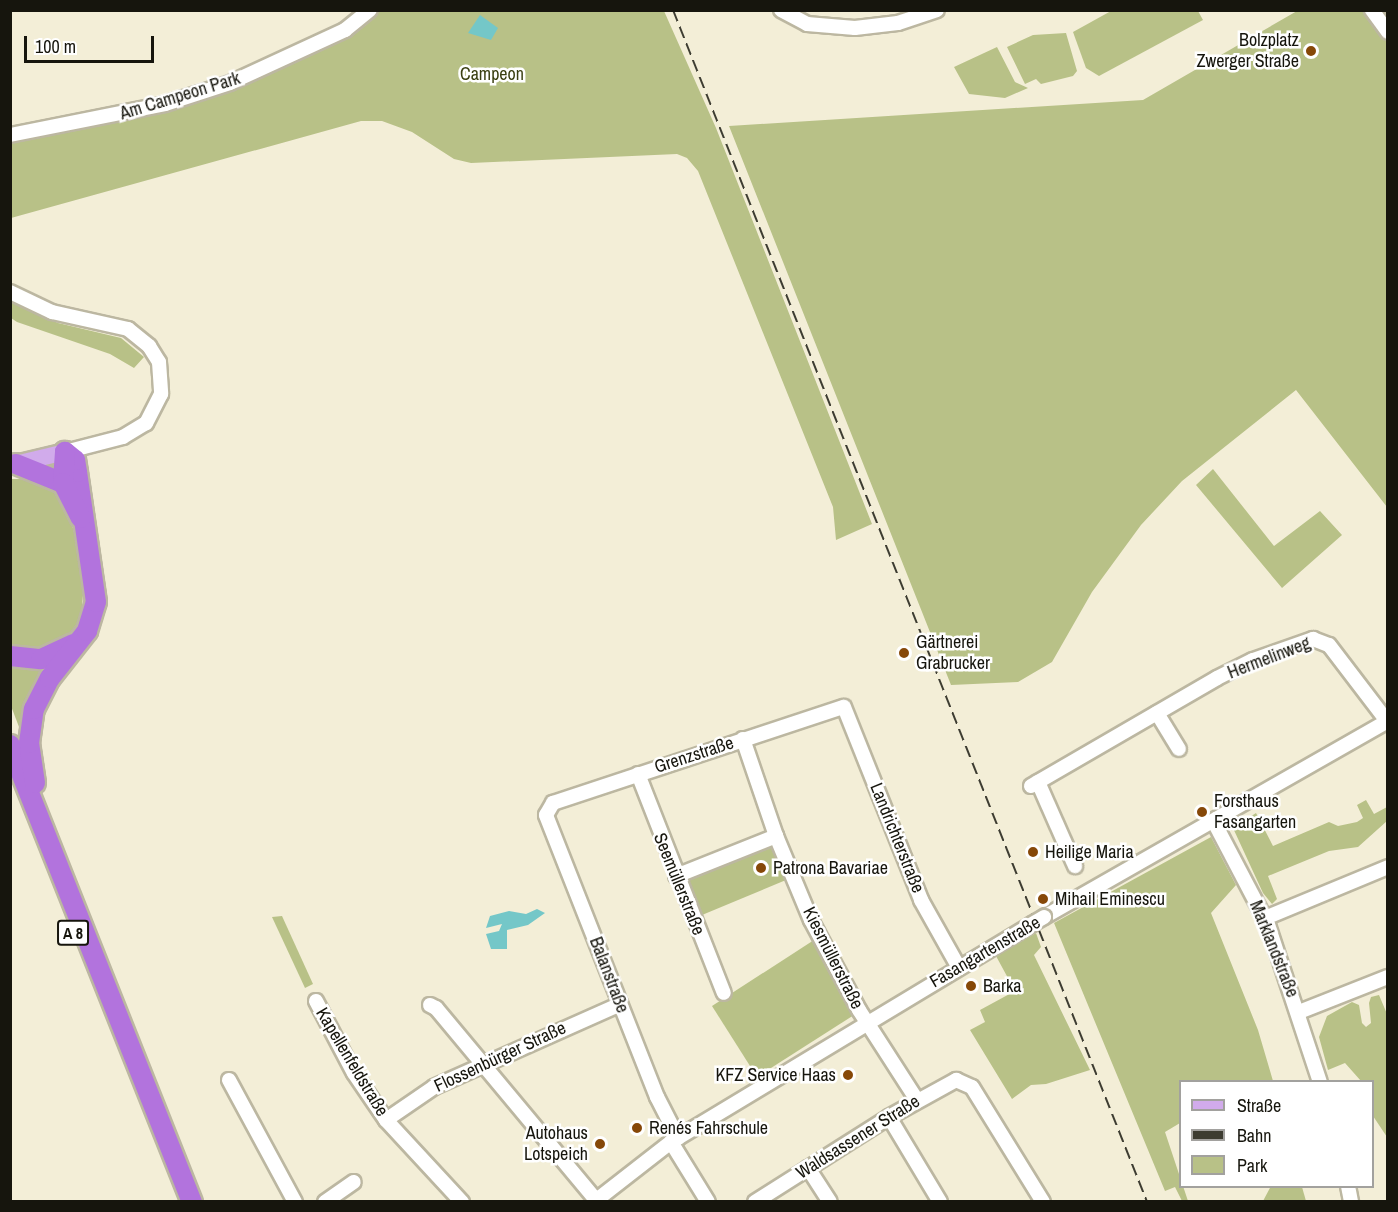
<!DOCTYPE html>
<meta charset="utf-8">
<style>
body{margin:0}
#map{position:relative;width:1398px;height:1212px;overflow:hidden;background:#f3eed7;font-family:"Archivo Narrow",sans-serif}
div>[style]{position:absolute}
.green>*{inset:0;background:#b8c187}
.water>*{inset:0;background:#74c7c8}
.roads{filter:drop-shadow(2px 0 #bcb7a1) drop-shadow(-2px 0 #bcb7a1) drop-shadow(0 2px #bcb7a1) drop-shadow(0 -2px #bcb7a1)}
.minor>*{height:14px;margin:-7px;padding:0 7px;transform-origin:7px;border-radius:7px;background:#fff}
.major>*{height:16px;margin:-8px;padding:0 8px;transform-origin:8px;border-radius:8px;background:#d1abeb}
.highway>*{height:20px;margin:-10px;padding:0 10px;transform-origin:10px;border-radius:10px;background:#b273dd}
.rail>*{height:2px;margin-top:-1px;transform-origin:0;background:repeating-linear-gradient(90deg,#3d3c31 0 12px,transparent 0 18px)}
.bridges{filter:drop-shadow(2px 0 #bcb7a1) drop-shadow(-2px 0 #bcb7a1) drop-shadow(0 2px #bcb7a1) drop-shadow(0 -2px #bcb7a1)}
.minor-bridge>*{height:14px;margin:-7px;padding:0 7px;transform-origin:7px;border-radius:7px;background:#fff}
.dots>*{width:16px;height:16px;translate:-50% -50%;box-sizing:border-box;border:3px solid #fff;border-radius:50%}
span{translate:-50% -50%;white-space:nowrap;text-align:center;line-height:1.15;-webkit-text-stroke:5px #fff;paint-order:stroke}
.shield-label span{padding:2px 4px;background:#fff;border:2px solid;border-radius:4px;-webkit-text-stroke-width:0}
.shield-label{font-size:16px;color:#16150d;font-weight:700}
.poi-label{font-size:18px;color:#16150d}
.right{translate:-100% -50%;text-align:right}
.left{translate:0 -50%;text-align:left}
.park-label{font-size:18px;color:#3a3f11}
.street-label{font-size:18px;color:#16150d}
.frame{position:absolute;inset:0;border:12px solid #16150d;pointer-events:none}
.legend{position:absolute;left:1179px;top:1080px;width:195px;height:108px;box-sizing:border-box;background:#fff;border:2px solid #a2a19e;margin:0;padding:8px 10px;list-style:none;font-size:18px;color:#16150d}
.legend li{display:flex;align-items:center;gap:12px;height:30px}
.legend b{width:30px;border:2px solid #a2a19e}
.scale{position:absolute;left:24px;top:36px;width:130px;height:27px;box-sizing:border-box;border:3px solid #16150d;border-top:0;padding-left:8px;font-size:18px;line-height:21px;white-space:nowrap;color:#16150d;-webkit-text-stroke:4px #fff;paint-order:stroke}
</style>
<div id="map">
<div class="green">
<i style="clip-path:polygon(375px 11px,664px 11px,716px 128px,872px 524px,836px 540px,833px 507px,698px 171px,687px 158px,677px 154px,471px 163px,454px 159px,412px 132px,382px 121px,361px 121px,11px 218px,11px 141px,167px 108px,347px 35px,366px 25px)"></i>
<i style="clip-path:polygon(1111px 11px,1198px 11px,1203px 20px,1099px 76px,1086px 68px,1073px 32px)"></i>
<i style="clip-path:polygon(1297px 11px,1387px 11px,1387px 507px,1296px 390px,1182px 481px,1141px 525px,1092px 592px,1052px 662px,1018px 682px,951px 685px,729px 126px,1143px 100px)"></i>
<i style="clip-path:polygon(1066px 33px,1077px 71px,1073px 76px,1041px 84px,1036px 79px,1025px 84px,1007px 47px,1033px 35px)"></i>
<i style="clip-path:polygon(997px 47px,1015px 82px,1028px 88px,1005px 98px,969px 94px,954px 67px)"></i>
<i style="clip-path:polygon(11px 301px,58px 323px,121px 338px,144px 357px,134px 368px,110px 354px,17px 322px,11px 318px)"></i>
<i style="clip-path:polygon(1213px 469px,1274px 546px,1320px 511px,1342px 535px,1282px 588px,1196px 485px)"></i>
<i style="clip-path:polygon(11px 479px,37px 479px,56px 487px,70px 518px,85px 570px,81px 620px,70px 636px,41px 651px,11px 647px)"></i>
<i style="clip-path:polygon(61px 658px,24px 740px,11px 706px,11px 660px)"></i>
<i style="clip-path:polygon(1366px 800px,1374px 814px,1387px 807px,1387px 821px,1358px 847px,1329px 851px,1268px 876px,1277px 899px,1272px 904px,1263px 893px,1233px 828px,1256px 813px,1273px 846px,1329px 822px,1338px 826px,1357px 822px,1363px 818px,1357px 805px)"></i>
<i style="clip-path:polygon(1211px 837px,1236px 885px,1211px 913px,1258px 1030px,1273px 1081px,1180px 1082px,1180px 1123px,1165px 1132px,1188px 1201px,1182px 1201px,1175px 1187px,1165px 1191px,1054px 923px)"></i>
<i style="clip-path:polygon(774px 841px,788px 875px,786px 880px,702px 915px,693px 912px,683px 876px)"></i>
<i style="clip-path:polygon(282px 916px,313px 984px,305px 988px,272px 917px)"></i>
<i style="clip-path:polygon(1036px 933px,1041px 947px,1034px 955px,1090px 1070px,1046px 1084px,1031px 1085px,1012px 1099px,970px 1030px,985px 1022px,980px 1010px,1015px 991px,996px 956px)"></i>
<i style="clip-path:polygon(814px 940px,854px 1015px,757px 1077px,712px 1006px)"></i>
<i style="clip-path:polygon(1379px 995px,1387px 1014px,1387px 1137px,1373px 1116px,1372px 1082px,1361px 1081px,1345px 1063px,1328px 1070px,1319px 1037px,1327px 1016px,1352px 1002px,1359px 1005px,1362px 1023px,1366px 1027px,1371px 1023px,1369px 1003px,1371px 997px)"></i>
<i style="clip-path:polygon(1271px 1186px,1302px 1187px,1306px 1201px,1263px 1201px)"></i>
</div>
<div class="water">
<i style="clip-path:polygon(480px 15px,498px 28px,491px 40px,468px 33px)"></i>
<i style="clip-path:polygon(537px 909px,545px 913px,528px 925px,507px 930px,507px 949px,491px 949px,486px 934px,499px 931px,502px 924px,486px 928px,490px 916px,509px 911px,526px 914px)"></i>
</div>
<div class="roads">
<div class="minor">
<i style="left:781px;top:10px;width:30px;rotate:28deg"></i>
<i style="left:807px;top:24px;width:48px;rotate:4.8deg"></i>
<i style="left:855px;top:28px;width:43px;rotate:-6.6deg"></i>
<i style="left:898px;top:23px;width:41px;rotate:-18.4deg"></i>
<i style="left:1372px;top:10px;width:27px;rotate:54deg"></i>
<i style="left:10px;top:135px;width:158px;rotate:-11.3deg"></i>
<i style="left:165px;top:104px;width:68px;rotate:-17.9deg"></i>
<i style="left:230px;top:83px;width:127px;rotate:-24.7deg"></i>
<i style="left:345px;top:30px;width:32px;rotate:-39deg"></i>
<i style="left:10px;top:292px;width:47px;rotate:25.5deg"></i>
<i style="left:52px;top:312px;width:78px;rotate:12.6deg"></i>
<i style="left:128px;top:329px;width:27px;rotate:39deg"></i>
<i style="left:149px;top:346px;width:19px;rotate:58deg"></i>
<i style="left:159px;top:362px;width:32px;rotate:86deg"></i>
<i style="left:161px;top:394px;width:33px;rotate:117deg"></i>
<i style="left:146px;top:423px;width:27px;rotate:149deg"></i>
<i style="left:123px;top:437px;width:60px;rotate:165.5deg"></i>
<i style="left:1157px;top:713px;width:42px;rotate:58.6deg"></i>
<i style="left:743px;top:739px;width:102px;rotate:71.2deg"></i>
<i style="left:776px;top:836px;width:91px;rotate:67.4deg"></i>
<i style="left:811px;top:920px;width:102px;rotate:61.9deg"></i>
<i style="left:859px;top:1010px;width:107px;rotate:57.2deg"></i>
<i style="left:638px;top:774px;width:235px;rotate:68.6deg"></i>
<i style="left:1038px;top:782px;width:92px;rotate:66.2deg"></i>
<i style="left:1031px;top:786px;width:215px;rotate:-30.1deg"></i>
<i style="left:1217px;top:678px;width:40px;rotate:-26.6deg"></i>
<i style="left:1253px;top:660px;width:64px;rotate:-19.3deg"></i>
<i style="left:1313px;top:639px;width:17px;rotate:21deg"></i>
<i style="left:1329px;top:645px;width:96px;rotate:52.7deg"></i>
<i style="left:1214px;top:822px;width:116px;rotate:62.3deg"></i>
<i style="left:1268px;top:925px;width:165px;rotate:71.7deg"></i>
<i style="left:676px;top:876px;width:108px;rotate:-21.8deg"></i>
<i style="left:1044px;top:917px;width:396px;rotate:-29.7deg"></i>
<i style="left:1265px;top:918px;width:133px;rotate:-22.5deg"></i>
<i style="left:316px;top:1001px;width:81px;rotate:62.2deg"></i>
<i style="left:354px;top:1073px;width:57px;rotate:55.8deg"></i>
<i style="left:386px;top:1120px;width:112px;rotate:47.2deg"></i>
<i style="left:430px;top:1005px;width:7px;rotate:27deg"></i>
<i style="left:436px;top:1008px;width:250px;rotate:50.2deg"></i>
<i style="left:1299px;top:1012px;width:96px;rotate:-21.5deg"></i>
<i style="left:229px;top:1080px;width:139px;rotate:61.6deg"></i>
<i style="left:889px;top:1117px;width:99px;rotate:59deg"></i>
<i style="left:386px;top:1120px;width:58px;rotate:-34.5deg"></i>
<i style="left:434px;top:1087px;width:204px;rotate:-24deg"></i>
<i style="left:678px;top:1138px;width:46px;rotate:-117.1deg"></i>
<i style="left:657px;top:1097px;width:303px;rotate:-111.5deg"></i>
<i style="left:546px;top:815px;width:14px;rotate:-60deg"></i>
<i style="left:553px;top:803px;width:306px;rotate:-18.3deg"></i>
<i style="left:844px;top:707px;width:208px;rotate:68.2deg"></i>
<i style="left:921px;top:900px;width:76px;rotate:60.7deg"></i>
<i style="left:671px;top:1142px;width:70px;rotate:58.3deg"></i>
<i style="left:808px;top:1168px;width:40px;rotate:57.1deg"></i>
<i style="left:1348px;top:1186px;width:16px;rotate:79deg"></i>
<i style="left:325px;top:1202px;width:35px;rotate:-35deg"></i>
<i style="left:594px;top:1202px;width:98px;rotate:-37.9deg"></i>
<i style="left:671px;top:1142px;width:422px;rotate:-31.1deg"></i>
<i style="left:755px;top:1202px;width:159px;rotate:-32.4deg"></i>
<i style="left:889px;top:1117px;width:77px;rotate:-28.9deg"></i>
<i style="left:956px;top:1080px;width:17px;rotate:24deg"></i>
<i style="left:972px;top:1087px;width:135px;rotate:58.3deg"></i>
</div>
<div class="major">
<i style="left:11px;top:465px;width:56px;rotate:-13.5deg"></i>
</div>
<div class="highway">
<i style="left:16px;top:464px;width:51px;rotate:22deg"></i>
<i style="left:10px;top:656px;width:31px;rotate:6deg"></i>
<i style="left:41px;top:659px;width:35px;rotate:-25deg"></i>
<i style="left:10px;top:745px;width:492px;rotate:68.3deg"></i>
<i style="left:35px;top:783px;width:40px;rotate:-98.5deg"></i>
<i style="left:29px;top:743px;width:34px;rotate:-82deg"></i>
<i style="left:34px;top:709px;width:35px;rotate:-63deg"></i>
<i style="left:50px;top:678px;width:60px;rotate:-51.8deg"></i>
<i style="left:87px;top:631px;width:30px;rotate:-73deg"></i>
<i style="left:96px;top:602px;width:131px;rotate:-98.3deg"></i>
<i style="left:77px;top:472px;width:12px;rotate:-99deg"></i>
<i style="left:75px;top:460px;width:13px;rotate:-141deg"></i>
<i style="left:65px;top:452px;width:31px;rotate:94deg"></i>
<i style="left:63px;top:483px;width:39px;rotate:63deg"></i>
</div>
</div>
<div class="rail">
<i style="left:673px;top:10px;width:1283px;rotate:68.31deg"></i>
</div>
<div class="bridges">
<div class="minor-bridge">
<i style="left:1032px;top:924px;width:14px;rotate:-30deg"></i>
</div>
</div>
<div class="dots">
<i style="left:1311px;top:51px;background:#864808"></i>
<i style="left:904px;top:653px;background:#864808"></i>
<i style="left:1202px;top:812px;background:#864808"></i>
<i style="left:1033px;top:852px;background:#864808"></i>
<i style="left:761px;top:868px;background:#864808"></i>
<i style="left:1043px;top:899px;background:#864808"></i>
<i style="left:971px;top:986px;background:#864808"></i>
<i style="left:848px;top:1075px;background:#864808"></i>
<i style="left:637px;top:1128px;background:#864808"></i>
<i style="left:600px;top:1144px;background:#864808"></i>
</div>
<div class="shield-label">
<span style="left:73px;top:933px">A 8</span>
</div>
<div class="poi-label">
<span class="right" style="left:1299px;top:51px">Bolzplatz<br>Zwerger Straße</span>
<span class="left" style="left:916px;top:653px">Gärtnerei<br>Grabrucker</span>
<span class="left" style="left:1214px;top:812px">Forsthaus<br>Fasangarten</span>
<span class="left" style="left:1045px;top:852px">Heilige Maria</span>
<span class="left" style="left:773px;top:868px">Patrona Bavariae</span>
<span class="left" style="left:1055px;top:899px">Mihail Eminescu</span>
<span class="left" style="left:983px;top:986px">Barka</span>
<span class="right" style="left:836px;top:1075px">KFZ Service Haas</span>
<span class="left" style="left:649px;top:1128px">Renés Fahrschule</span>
<span class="right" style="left:588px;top:1144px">Autohaus<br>Lotspeich</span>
</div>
<div class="park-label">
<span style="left:492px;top:74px">Campeon</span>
</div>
<div class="street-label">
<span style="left:180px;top:96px;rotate:-17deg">Am Campeon Park</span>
<span style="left:1269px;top:658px;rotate:-21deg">Hermelinweg</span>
<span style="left:694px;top:755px;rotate:-18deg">Grenzstraße</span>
<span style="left:897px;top:838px;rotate:68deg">Landrichterstraße</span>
<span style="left:679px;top:884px;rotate:68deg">Seemüllerstraße</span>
<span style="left:1274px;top:949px;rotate:68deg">Marklandstraße</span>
<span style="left:985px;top:952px;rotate:-30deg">Fasangartenstraße</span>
<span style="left:833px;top:958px;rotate:63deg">Kiesmüllerstraße</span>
<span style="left:609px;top:975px;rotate:69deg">Balanstraße</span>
<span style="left:500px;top:1057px;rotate:-25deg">Flossenbürger Straße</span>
<span style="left:352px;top:1062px;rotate:59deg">Kapellenfeldstraße</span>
<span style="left:858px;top:1137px;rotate:-32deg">Waldsassener Straße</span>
</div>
<div class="frame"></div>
<ul class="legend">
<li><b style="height:8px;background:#d1abeb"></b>Straße</li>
<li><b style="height:8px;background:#3d3c31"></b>Bahn</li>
<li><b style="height:16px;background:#b8c187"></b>Park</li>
</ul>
<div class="scale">100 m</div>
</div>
